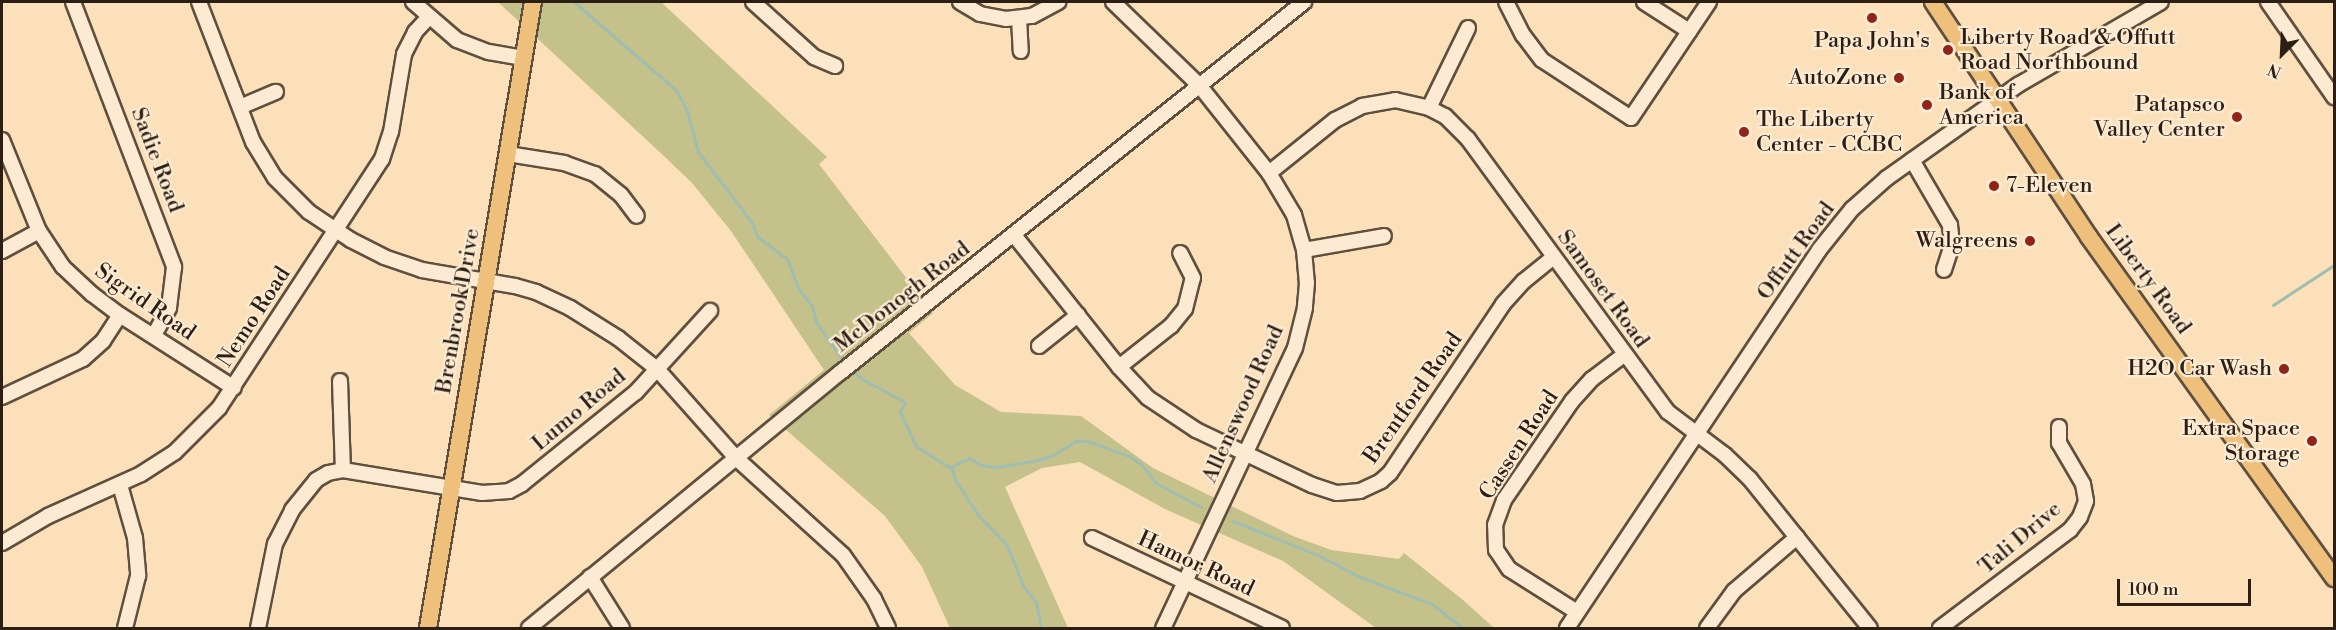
<!DOCTYPE html>
<style>
body{margin:0}
#map{position:relative;width:2336px;height:630px;overflow:hidden;background:#fbe0b9;font-family:"Libre Bodoni",serif}
div>[style]{position:absolute}
.green>*{inset:0;background:#c5c18b}
.stream>*{height:3px;margin:-1.5px;padding:0 1.5px;transform-origin:1.5px;border-radius:1.5px;background:#9fbdb0}
.roads{filter:drop-shadow(2px 0 #5f4f3e) drop-shadow(-2px 0 #5f4f3e) drop-shadow(0 2px #5f4f3e) drop-shadow(0 -2px #5f4f3e)}
.minor>*{height:14px;margin:-7px;padding:0 7px;transform-origin:7px;border-radius:7px;background:#fcebd2}
.major>*{height:16px;margin:-8px;padding:0 8px;transform-origin:8px;border-radius:8px;background:#eec07c}
.dots>*{width:16px;height:16px;translate:-50% -50%;box-sizing:border-box;border:3px solid #fcebd2;border-radius:50%}
span{translate:-50% -50%;white-space:nowrap;text-align:center;line-height:1.15;-webkit-text-stroke:4.5px #fcebd2;paint-order:stroke}
.poi-label{font-size:22px;color:#2b1f15}
.left{translate:0 -50%;text-align:left}
.right{translate:-100% -50%;text-align:right}
.street-label{font-size:22px;color:#2b1f15}
.frame{position:absolute;inset:0;border:3px solid #2b1f15;pointer-events:none}
.north{position:absolute;left:2252px;top:24px;width:60px;height:60px;-webkit-text-stroke:4px #fcebd2;paint-order:stroke;rotate:204deg;font-size:16px;font-weight:700;line-height:24px;text-align:center;color:#2b1f15}
.north::after{content:'';display:block;margin:auto;width:21px;height:27px;background:#2b1f15;clip-path:polygon(50% 0,100% 100%,50% 72%,0 100%)}
.scale{position:absolute;left:2117px;top:579px;width:134px;height:27px;box-sizing:border-box;border:3px solid #2b1f15;border-top:0;padding-left:8px;font-size:18px;line-height:21px;white-space:nowrap;color:#2b1f15;-webkit-text-stroke:4px #fcebd2;paint-order:stroke}
</style>
<div id="map">
<div class="green">
<i style="clip-path:polygon(498px 2px,661px 2px,827px 157px,819px 164px,933px 313px,909px 333px,955px 385px,1001px 412px,1081px 416px,1153px 468px,1293px 536px,1331px 550px,1399px 559px,1404px 553px,1463px 600px,1494px 628px,1376px 628px,1283px 561px,1165px 509px,1080px 462px,1042px 468px,1005px 487px,1068px 628px,950px 628px,922px 567px,885px 516px,769px 415px,824px 370px,731px 231px,692px 183px,666px 158px)"></i>
</div>
<div class="stream">
<i style="left:574px;top:2px;width:136px;rotate:40.8deg"></i>
<i style="left:677px;top:91px;width:22px;rotate:63deg"></i>
<i style="left:687px;top:111px;width:42px;rotate:75deg"></i>
<i style="left:698px;top:152px;width:86px;rotate:52.6deg"></i>
<i style="left:750px;top:220px;width:19px;rotate:65deg"></i>
<i style="left:758px;top:237px;width:36px;rotate:37deg"></i>
<i style="left:787px;top:259px;width:31px;rotate:69deg"></i>
<i style="left:798px;top:288px;width:23px;rotate:52deg"></i>
<i style="left:812px;top:306px;width:16px;rotate:76deg"></i>
<i style="left:816px;top:322px;width:50px;rotate:54.7deg"></i>
<i style="left:2273px;top:305px;width:73px;rotate:-33.3deg"></i>
<i style="left:852px;top:370px;width:13px;rotate:42deg"></i>
<i style="left:862px;top:379px;width:49px;rotate:28.1deg"></i>
<i style="left:905px;top:402px;width:11px;rotate:117deg"></i>
<i style="left:900px;top:412px;width:38px;rotate:65deg"></i>
<i style="left:916px;top:446px;width:43px;rotate:32.6deg"></i>
<i style="left:952px;top:469px;width:11px;rotate:75deg"></i>
<i style="left:955px;top:480px;width:42px;rotate:56.7deg"></i>
<i style="left:978px;top:515px;width:42px;rotate:46deg"></i>
<i style="left:1007px;top:545px;width:44px;rotate:68.7deg"></i>
<i style="left:1023px;top:586px;width:21px;rotate:51deg"></i>
<i style="left:1036px;top:602px;width:26px;rotate:79deg"></i>
<i style="left:950px;top:467px;width:21px;rotate:-25deg"></i>
<i style="left:969px;top:458px;width:14px;rotate:30deg"></i>
<i style="left:981px;top:465px;width:15px;rotate:8deg"></i>
<i style="left:996px;top:467px;width:43px;rotate:-9.5deg"></i>
<i style="left:1038px;top:460px;width:16px;rotate:-18deg"></i>
<i style="left:1053px;top:455px;width:26px;rotate:-32deg"></i>
<i style="left:1075px;top:441px;width:12px"></i>
<i style="left:1087px;top:441px;width:45px;rotate:19.7deg"></i>
<i style="left:1129px;top:456px;width:14px;rotate:34deg"></i>
<i style="left:1141px;top:464px;width:24px;rotate:52deg"></i>
<i style="left:1156px;top:483px;width:51px;rotate:28.1deg"></i>
<i style="left:1233px;top:521px;width:96px;rotate:22deg"></i>
<i style="left:1322px;top:557px;width:43px;rotate:27.8deg"></i>
<i style="left:1360px;top:577px;width:77px;rotate:20.6deg"></i>
<i style="left:1432px;top:604px;width:39px;rotate:38deg"></i>
</div>
<div class="roads">
<div class="minor">
<i style="left:73px;top:2px;width:284px;rotate:69.1deg"></i>
<i style="left:174px;top:267px;width:41px;rotate:97deg"></i>
<i style="left:169px;top:308px;width:31px;rotate:119deg"></i>
<i style="left:199px;top:2px;width:150px;rotate:68.9deg"></i>
<i style="left:253px;top:142px;width:42px;rotate:58.6deg"></i>
<i style="left:275px;top:178px;width:48px;rotate:45deg"></i>
<i style="left:309px;top:212px;width:50px;rotate:33.7deg"></i>
<i style="left:351px;top:240px;width:37px;rotate:27deg"></i>
<i style="left:384px;top:257px;width:40px;rotate:18.9deg"></i>
<i style="left:422px;top:270px;width:94px;rotate:9.8deg"></i>
<i style="left:515px;top:286px;width:22px;rotate:16deg"></i>
<i style="left:536px;top:292px;width:38px;rotate:25deg"></i>
<i style="left:570px;top:308px;width:57px;rotate:32deg"></i>
<i style="left:618px;top:338px;width:50px;rotate:38.5deg"></i>
<i style="left:657px;top:369px;width:119px;rotate:48.4deg"></i>
<i style="left:736px;top:458px;width:144px;rotate:42.2deg"></i>
<i style="left:843px;top:555px;width:54px;rotate:54.8deg"></i>
<i style="left:874px;top:599px;width:32px;rotate:64deg"></i>
<i style="left:413px;top:2px;width:58px;rotate:40.8deg"></i>
<i style="left:457px;top:40px;width:34px;rotate:21deg"></i>
<i style="left:489px;top:52px;width:36px;rotate:10deg"></i>
<i style="left:753px;top:2px;width:82px;rotate:42deg"></i>
<i style="left:814px;top:57px;width:23px;rotate:23deg"></i>
<i style="left:960px;top:2px;width:23px;rotate:31deg"></i>
<i style="left:980px;top:14px;width:26px;rotate:11deg"></i>
<i style="left:1006px;top:19px;width:26px;rotate:-7deg"></i>
<i style="left:1032px;top:16px;width:30px;rotate:-28deg"></i>
<i style="left:1113px;top:2px;width:120px;rotate:44deg"></i>
<i style="left:1199px;top:85px;width:112px;rotate:51.5deg"></i>
<i style="left:1269px;top:173px;width:49px;rotate:59.2deg"></i>
<i style="left:1294px;top:215px;width:36px;rotate:74deg"></i>
<i style="left:1304px;top:250px;width:33px;rotate:85deg"></i>
<i style="left:1307px;top:283px;width:25px;rotate:95deg"></i>
<i style="left:1305px;top:308px;width:41px;rotate:104deg"></i>
<i style="left:1295px;top:348px;width:310px;rotate:115.2deg"></i>
<i style="left:1506px;top:2px;width:37px;rotate:63deg"></i>
<i style="left:1523px;top:35px;width:31px;rotate:53deg"></i>
<i style="left:1542px;top:60px;width:106px;rotate:33.1deg"></i>
<i style="left:1631px;top:118px;width:140px;rotate:-56.1deg"></i>
<i style="left:1644px;top:2px;width:54px;rotate:32.8deg"></i>
<i style="left:2268px;top:2px;width:116px;rotate:55.2deg"></i>
<i style="left:1019px;top:18px;width:33px;rotate:87deg"></i>
<i style="left:240px;top:107px;width:39px;rotate:-23deg"></i>
<i style="left:1429px;top:108px;width:89px;rotate:-64deg"></i>
<i style="left:2px;top:140px;width:98px;rotate:67.9deg"></i>
<i style="left:39px;top:231px;width:43px;rotate:56.3deg"></i>
<i style="left:63px;top:267px;width:40px;rotate:43deg"></i>
<i style="left:92px;top:294px;width:35px;rotate:37deg"></i>
<i style="left:120px;top:315px;width:135px;rotate:32.6deg"></i>
<i style="left:508px;top:154px;width:57px;rotate:9.1deg"></i>
<i style="left:564px;top:163px;width:33px;rotate:20deg"></i>
<i style="left:595px;top:174px;width:33px;rotate:39deg"></i>
<i style="left:621px;top:195px;width:26px;rotate:53deg"></i>
<i style="left:1912px;top:160px;width:75px;rotate:59.7deg"></i>
<i style="left:1950px;top:225px;width:20px;rotate:84deg"></i>
<i style="left:1952px;top:245px;width:26px;rotate:108deg"></i>
<i style="left:1269px;top:173px;width:85px;rotate:-38.8deg"></i>
<i style="left:1335px;top:120px;width:30px;rotate:-27deg"></i>
<i style="left:1362px;top:106px;width:34px;rotate:-10deg"></i>
<i style="left:1395px;top:100px;width:35px;rotate:13deg"></i>
<i style="left:1429px;top:108px;width:18px;rotate:27deg"></i>
<i style="left:1445px;top:116px;width:33px;rotate:45deg"></i>
<i style="left:1468px;top:139px;width:338px;rotate:53.8deg"></i>
<i style="left:1668px;top:412px;width:71px;rotate:37deg"></i>
<i style="left:1725px;top:455px;width:35px;rotate:44deg"></i>
<i style="left:1750px;top:479px;width:191px;rotate:51.2deg"></i>
<i style="left:1014px;top:235px;width:169px;rotate:51.5deg"></i>
<i style="left:1119px;top:367px;width:42px;rotate:46.9deg"></i>
<i style="left:1148px;top:398px;width:58px;rotate:33.7deg"></i>
<i style="left:1196px;top:430px;width:128px;rotate:25.4deg"></i>
<i style="left:1312px;top:485px;width:26px;rotate:18deg"></i>
<i style="left:1337px;top:493px;width:23px;rotate:-5deg"></i>
<i style="left:1360px;top:491px;width:23px;rotate:-25deg"></i>
<i style="left:1381px;top:481px;width:12px;rotate:-42deg"></i>
<i style="left:1390px;top:473px;width:203px;rotate:-56.2deg"></i>
<i style="left:1503px;top:304px;width:31px;rotate:-48deg"></i>
<i style="left:1524px;top:281px;width:38px;rotate:-39deg"></i>
<i style="left:1304px;top:250px;width:81px;rotate:-9.9deg"></i>
<i style="left:2px;top:251px;width:42px;rotate:-28.4deg"></i>
<i style="left:1039px;top:346px;width:50px;rotate:-38.5deg"></i>
<i style="left:1119px;top:367px;width:66px;rotate:-38.3deg"></i>
<i style="left:1171px;top:326px;width:22px;rotate:-51deg"></i>
<i style="left:1185px;top:309px;width:32px;rotate:-76deg"></i>
<i style="left:1193px;top:278px;width:28px;rotate:-117deg"></i>
<i style="left:340px;top:381px;width:89px;rotate:88.1deg"></i>
<i style="left:2px;top:397px;width:89px;rotate:-25.1deg"></i>
<i style="left:83px;top:359px;width:27px;rotate:-42deg"></i>
<i style="left:103px;top:341px;width:31px;rotate:-57deg"></i>
<i style="left:120px;top:485px;width:55px;rotate:74.2deg"></i>
<i style="left:135px;top:538px;width:38px;rotate:85deg"></i>
<i style="left:138px;top:576px;width:54px;rotate:104deg"></i>
<i style="left:1092px;top:538px;width:210px;rotate:25.3deg"></i>
<i style="left:2px;top:543px;width:53px;rotate:-30.4deg"></i>
<i style="left:48px;top:516px;width:102px;rotate:-24.3deg"></i>
<i style="left:141px;top:474px;width:40px;rotate:-32.9deg"></i>
<i style="left:175px;top:452px;width:62px;rotate:-45deg"></i>
<i style="left:219px;top:408px;width:298px;rotate:-56.8deg"></i>
<i style="left:382px;top:159px;width:28px;rotate:-72deg"></i>
<i style="left:391px;top:132px;width:79px;rotate:-80.5deg"></i>
<i style="left:404px;top:54px;width:25px;rotate:-63deg"></i>
<i style="left:415px;top:32px;width:21px;rotate:-47deg"></i>
<i style="left:590px;top:577px;width:60px;rotate:57.9deg"></i>
<i style="left:1577px;top:612px;width:80px;rotate:-147.7deg"></i>
<i style="left:1509px;top:569px;width:23px;rotate:-124deg"></i>
<i style="left:1496px;top:550px;width:25px;rotate:-92deg"></i>
<i style="left:1495px;top:525px;width:27px;rotate:-70deg"></i>
<i style="left:1504px;top:500px;width:120px;rotate:-55.5deg"></i>
<i style="left:1572px;top:401px;width:30px;rotate:-48deg"></i>
<i style="left:1592px;top:379px;width:41px;rotate:-37.1deg"></i>
<i style="left:258px;top:628px;width:86px;rotate:-78.6deg"></i>
<i style="left:275px;top:544px;width:38px;rotate:-63deg"></i>
<i style="left:292px;top:510px;width:38px;rotate:-51deg"></i>
<i style="left:316px;top:480px;width:14px;rotate:-30deg"></i>
<i style="left:328px;top:473px;width:15px;rotate:-11deg"></i>
<i style="left:343px;top:470px;width:141px;rotate:9.4deg"></i>
<i style="left:482px;top:493px;width:27px;rotate:-4deg"></i>
<i style="left:509px;top:491px;width:15px;rotate:-28deg"></i>
<i style="left:522px;top:484px;width:146px;rotate:-38.9deg"></i>
<i style="left:636px;top:392px;width:110px;rotate:-47.6deg"></i>
<i style="left:529px;top:628px;width:404px;rotate:-39.4deg"></i>
<i style="left:841px;top:372px;width:593px;rotate:-38.63deg"></i>
<i style="left:1567px;top:628px;width:454px;rotate:-56.3deg"></i>
<i style="left:1819px;top:250px;width:53px;rotate:-51.2deg"></i>
<i style="left:1852px;top:209px;width:47px;rotate:-41.5deg"></i>
<i style="left:1887px;top:178px;width:161px;rotate:-35.4deg"></i>
<i style="left:2018px;top:85px;width:165px;rotate:-30.1deg"></i>
<i style="left:1707px;top:628px;width:46px;rotate:-53.9deg"></i>
<i style="left:1734px;top:591px;width:83px;rotate:-40.6deg"></i>
<i style="left:1940px;top:628px;width:163px;rotate:-37deg"></i>
<i style="left:2070px;top:530px;width:16px;rotate:-52deg"></i>
<i style="left:2080px;top:517px;width:17px;rotate:-69deg"></i>
<i style="left:2086px;top:501px;width:17px;rotate:-100deg"></i>
<i style="left:2083px;top:484px;width:48px;rotate:-120.3deg"></i>
<i style="left:2059px;top:443px;width:16px;rotate:-90deg"></i>
</div>
<div class="major">
<i style="left:1933px;top:2px;width:282px;rotate:56.4deg"></i>
<i style="left:2089px;top:237px;width:420px;rotate:54.3deg"></i>
<i style="left:428px;top:628px;width:635px;rotate:-80.48deg"></i>
</div>
</div>
<div class="dots">
<i style="left:1872px;top:18px;background:#8f2418"></i>
<i style="left:1948px;top:50px;background:#8f2418"></i>
<i style="left:1899px;top:78px;background:#8f2418"></i>
<i style="left:1927px;top:105px;background:#8f2418"></i>
<i style="left:2237px;top:117px;background:#8f2418"></i>
<i style="left:1744px;top:132px;background:#8f2418"></i>
<i style="left:1994px;top:186px;background:#8f2418"></i>
<i style="left:2030px;top:241px;background:#8f2418"></i>
<i style="left:2284px;top:369px;background:#8f2418"></i>
<i style="left:2312px;top:441px;background:#8f2418"></i>
</div>
<div class="poi-label">
<span class="left" style="left:1960px;top:50px">Liberty Road &amp; Offutt<br>Road Northbound</span>
<span style="left:1872px;top:41px">Papa John's</span>
<span class="right" style="left:1887px;top:78px">AutoZone</span>
<span class="left" style="left:1939px;top:105px">Bank of<br>America</span>
<span class="right" style="left:2225px;top:117px">Patapsco<br>Valley Center</span>
<span class="left" style="left:1756px;top:132px">The Liberty<br>Center - CCBC</span>
<span class="left" style="left:2006px;top:186px">7-Eleven</span>
<span class="right" style="left:2018px;top:241px">Walgreens</span>
<span class="right" style="left:2272px;top:369px">H2O Car Wash</span>
<span class="right" style="left:2300px;top:441px">Extra Space<br>Storage</span>
</div>
<div class="street-label">
<span style="left:157px;top:160px;rotate:69deg">Sadie Road</span>
<span style="left:1796px;top:251px;rotate:-54deg">Offutt Road</span>
<span style="left:2148px;top:279px;rotate:54deg">Liberty Road</span>
<span style="left:1603px;top:289px;rotate:54deg">Samoset Road</span>
<span style="left:902px;top:297px;rotate:-38deg">McDonogh Road</span>
<span style="left:145px;top:302px;rotate:35deg">Sigrid Road</span>
<span style="left:458px;top:311px;rotate:-80deg">Brenbrook Drive</span>
<span style="left:254px;top:317px;rotate:-57deg">Nemo Road</span>
<span style="left:1413px;top:398px;rotate:-55deg">Brentford Road</span>
<span style="left:1243px;top:404px;rotate:-66deg">Allenswood Road</span>
<span style="left:579px;top:410px;rotate:-40deg">Lumo Road</span>
<span style="left:1519px;top:445px;rotate:-57deg">Cassen Road</span>
<span style="left:2020px;top:538px;rotate:-40deg">Tali Drive</span>
<span style="left:1196px;top:564px;rotate:25deg">Hamor Road</span>
</div>
<div class="frame"></div>
<div class="north">N</div>
<div class="scale">100 m</div>
</div>
